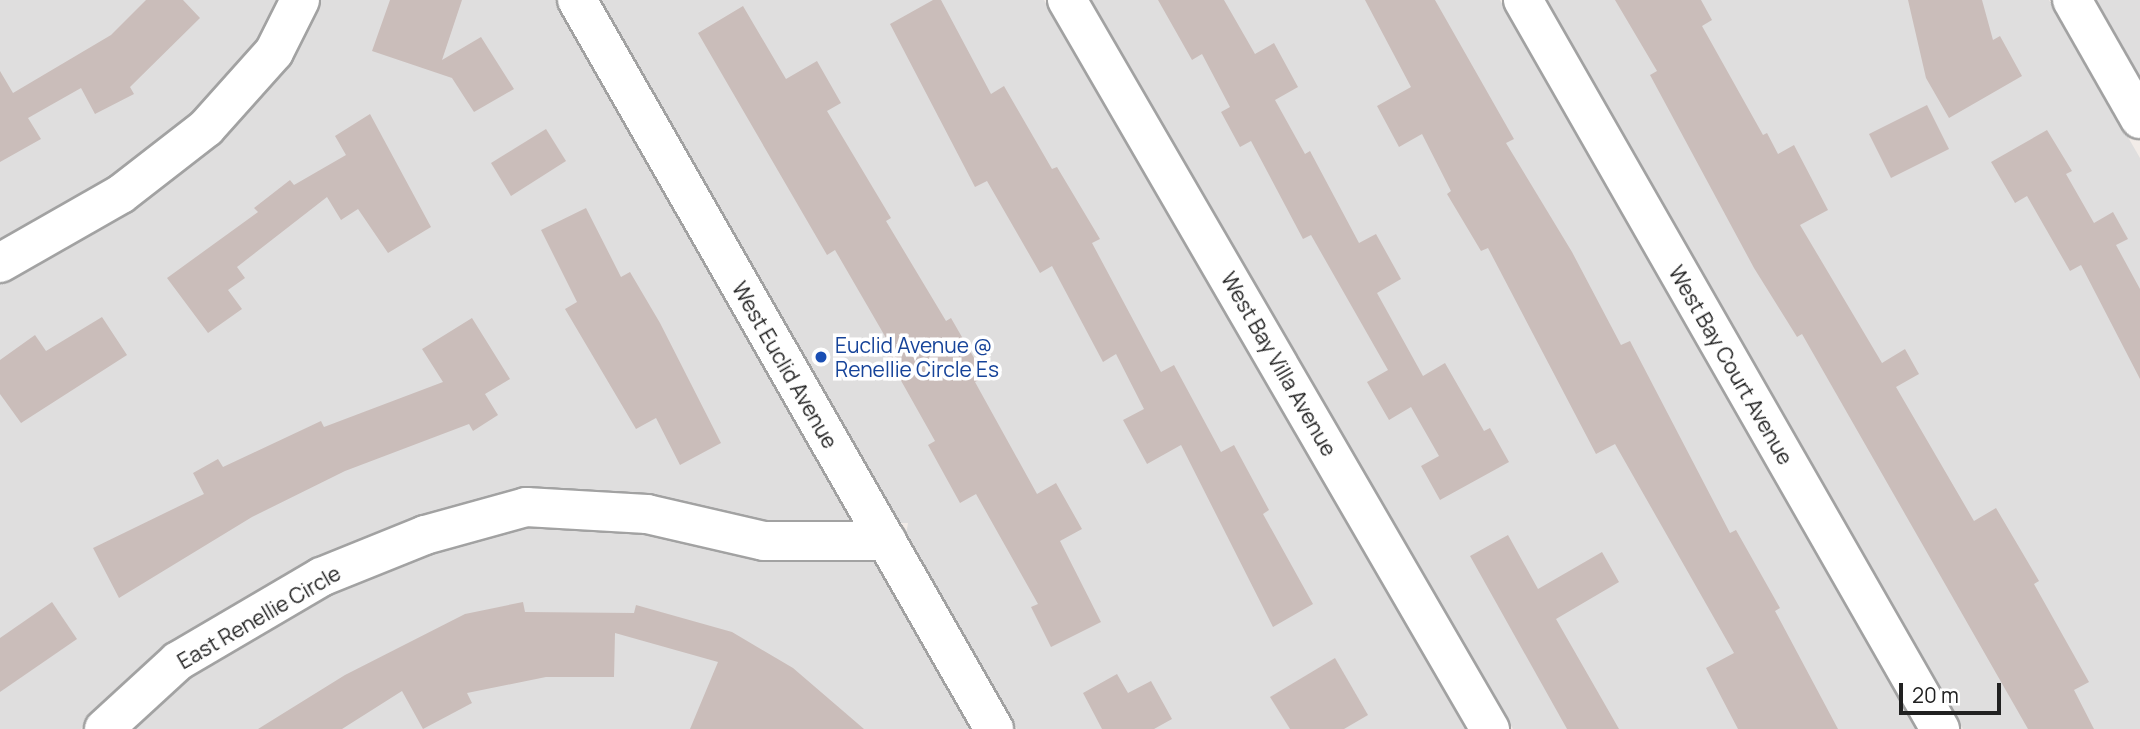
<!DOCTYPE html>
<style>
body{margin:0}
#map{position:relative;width:2140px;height:729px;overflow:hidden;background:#f2ece8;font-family:Manrope,sans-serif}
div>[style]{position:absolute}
.residential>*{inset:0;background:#dfdede}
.building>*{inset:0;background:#cabdba}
.roads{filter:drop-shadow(2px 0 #a2a2a2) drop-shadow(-2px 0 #a2a2a2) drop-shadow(0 2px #a2a2a2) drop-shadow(0 -2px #a2a2a2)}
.minor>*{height:38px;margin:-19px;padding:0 19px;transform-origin:19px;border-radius:19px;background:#fff}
.dots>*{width:19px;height:19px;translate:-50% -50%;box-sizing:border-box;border:4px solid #fff;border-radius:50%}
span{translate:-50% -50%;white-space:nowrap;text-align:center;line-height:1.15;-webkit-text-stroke:7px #fff;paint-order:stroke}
.transit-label{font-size:21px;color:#164399}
.left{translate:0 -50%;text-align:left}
.street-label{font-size:21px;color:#212121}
.scale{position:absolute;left:1899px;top:683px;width:102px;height:32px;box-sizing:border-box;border:4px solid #212121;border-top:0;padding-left:9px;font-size:21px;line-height:24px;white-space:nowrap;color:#212121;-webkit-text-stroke:5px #fff;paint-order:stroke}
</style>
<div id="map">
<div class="residential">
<i style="clip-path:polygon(0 0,279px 0,258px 44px,193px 116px,111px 179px,0 242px)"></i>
<i style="clip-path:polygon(320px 0,555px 0,853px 523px,768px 523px,530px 489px,169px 646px,97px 708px,81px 729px,0 729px,0 283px,130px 209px,292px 58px)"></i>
<i style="clip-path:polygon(600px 0,1044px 0,1467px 729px,1017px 729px,906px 535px,908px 523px,899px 523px)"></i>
<i style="clip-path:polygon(1090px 0,1500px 0,1917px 729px,1513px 729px)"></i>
<i style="clip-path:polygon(1546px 0,2049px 0,2140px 158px,2140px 729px,1963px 729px)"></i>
<i style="clip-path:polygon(2094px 0,2140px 0,2140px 79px)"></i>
<i style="clip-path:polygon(527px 526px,643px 532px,874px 559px,971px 729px,127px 729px,189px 676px,328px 593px,429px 553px)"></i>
</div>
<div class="building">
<i style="clip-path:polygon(146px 0,183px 0,200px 18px,130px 87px,134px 94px,95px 114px,81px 88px,28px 118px,41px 139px,0 162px,0 71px,13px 93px,111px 35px)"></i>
<i style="clip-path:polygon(390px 0,462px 0,442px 60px,481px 37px,514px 89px,474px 112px,452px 78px,372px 51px)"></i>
<i style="clip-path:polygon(933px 0,941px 0,991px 94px,1004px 86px,1052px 169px,1057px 167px,1100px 239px,1092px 243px,1161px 372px,1174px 365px,1221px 452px,1234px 445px,1269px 510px,1263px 514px,1313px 604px,1273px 627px,1181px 445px,1147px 464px,1123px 420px,1144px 409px,1116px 354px,1103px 362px,1052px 266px,1040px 273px,987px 181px,975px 187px,890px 24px)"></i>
<i style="clip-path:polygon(1158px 0,1224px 0,1255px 54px,1274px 43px,1298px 87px,1275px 100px,1305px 154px,1310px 151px,1359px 243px,1376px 234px,1401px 279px,1377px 293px,1423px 376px,1445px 363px,1484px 431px,1490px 428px,1509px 462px,1440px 500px,1421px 466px,1439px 456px,1411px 407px,1389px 420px,1367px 382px,1388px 370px,1311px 235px,1303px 239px,1251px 141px,1240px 147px,1221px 112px,1230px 107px,1202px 54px,1192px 60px)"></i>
<i style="clip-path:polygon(1365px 0,1435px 0,1514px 139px,1506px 143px,1572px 252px,1621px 345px,1630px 341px,1730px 533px,1736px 530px,1780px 608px,1775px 611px,1838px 729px,1738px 729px,1706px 668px,1734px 653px,1615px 444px,1596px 454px,1488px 248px,1481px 251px,1447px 194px,1451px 191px,1422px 134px,1399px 147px,1377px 106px,1411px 87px)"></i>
<i style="clip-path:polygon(1615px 0,1701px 0,1712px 20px,1702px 26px,1763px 135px,1767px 133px,1778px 154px,1794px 145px,1828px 210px,1800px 225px,1882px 363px,1905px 349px,1919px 374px,1896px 387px,1974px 521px,1996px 508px,2039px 581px,2034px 584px,2089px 682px,2074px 690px,2094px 729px,2028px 729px,1802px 334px,1797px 337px,1754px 268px,1650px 75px,1657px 71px)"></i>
<i style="clip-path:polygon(1908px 0,1982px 0,1993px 40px,2000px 36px,2022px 76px,1949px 118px,1926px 78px)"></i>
<i style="clip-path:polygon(743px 6px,786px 79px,817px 61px,841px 103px,827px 111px,891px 218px,886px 221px,946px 321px,951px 318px,985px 377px,975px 382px,1037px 494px,1056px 483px,1082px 529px,1060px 541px,1101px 622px,1051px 647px,1031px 607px,1038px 604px,976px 494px,960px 503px,928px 445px,935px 441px,886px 354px,893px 350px,835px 250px,827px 255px,698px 33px)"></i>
<i style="clip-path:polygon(1927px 105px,1949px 149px,1891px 178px,1869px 134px)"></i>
<i style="clip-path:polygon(370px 114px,431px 227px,388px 253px,358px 209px,341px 220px,327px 197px,237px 267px,245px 278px,228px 290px,242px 309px,208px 333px,167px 278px,258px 212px,254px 208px,290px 180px,294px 185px,346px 155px,335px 136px)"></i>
<i style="clip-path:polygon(546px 129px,566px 161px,511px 196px,491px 163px)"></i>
<i style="clip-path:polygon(2047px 130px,2072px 171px,2066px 174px,2094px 223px,2113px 212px,2128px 239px,2116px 245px,2140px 289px,2140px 379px,2081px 265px,2070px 271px,2027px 196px,2015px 203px,1991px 162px)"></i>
<i style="clip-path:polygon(586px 208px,621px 277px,630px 272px,660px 323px,721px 443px,680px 465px,656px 418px,636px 429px,565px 309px,577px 302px,541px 230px)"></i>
<i style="clip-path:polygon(102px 317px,127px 355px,21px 423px,0 394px,0 360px,35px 335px,46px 351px)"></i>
<i style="clip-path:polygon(472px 318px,510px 379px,485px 394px,498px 415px,473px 431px,469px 424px,345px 471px,252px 517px,119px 598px,93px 548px,204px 494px,193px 473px,218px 459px,223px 467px,321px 421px,324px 427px,443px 382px,422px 349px)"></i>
<i style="clip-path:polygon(1508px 535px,1538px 589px,1602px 552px,1619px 582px,1556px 619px,1619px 729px,1567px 729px,1470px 556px)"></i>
<i style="clip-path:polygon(52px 602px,77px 639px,0 692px,0 638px)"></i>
<i style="clip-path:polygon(523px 602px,525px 612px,634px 613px,636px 605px,732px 632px,793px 668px,864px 729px,690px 729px,718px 662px,615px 633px,614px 677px,546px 677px,467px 693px,472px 703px,423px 729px,402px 691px,342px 729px,258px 729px,345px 675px,465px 614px)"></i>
<i style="clip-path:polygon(1335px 658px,1368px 715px,1344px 729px,1290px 729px,1270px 697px)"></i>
<i style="clip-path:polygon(1117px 674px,1128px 693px,1151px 681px,1172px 719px,1154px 729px,1102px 729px,1083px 693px)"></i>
</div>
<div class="roads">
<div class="minor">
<i style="left:577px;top:0;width:840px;rotate:60.23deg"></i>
<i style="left:1067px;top:0;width:843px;rotate:59.88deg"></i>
<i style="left:1523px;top:0;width:840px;rotate:60.23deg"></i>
<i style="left:2072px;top:0;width:137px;rotate:60.3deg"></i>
<i style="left:0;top:263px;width:139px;rotate:-29.7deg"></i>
<i style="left:121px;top:194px;width:108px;rotate:-37.8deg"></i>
<i style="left:206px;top:128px;width:102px;rotate:-48.2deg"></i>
<i style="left:274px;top:52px;width:58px;rotate:-63.4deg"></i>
<i style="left:104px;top:729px;width:100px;rotate:-42.6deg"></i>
<i style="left:178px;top:661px;width:166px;rotate:-30.4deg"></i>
<i style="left:321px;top:577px;width:112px;rotate:-22deg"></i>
<i style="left:425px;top:535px;width:105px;rotate:-15.5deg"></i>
<i style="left:526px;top:507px;width:121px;rotate:3.3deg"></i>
<i style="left:647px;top:514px;width:120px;rotate:13deg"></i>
<i style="left:764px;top:541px;width:123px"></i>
</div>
</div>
<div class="dots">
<i style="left:821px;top:357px;background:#1a4fb4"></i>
</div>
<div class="transit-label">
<span class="left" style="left:835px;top:357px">Euclid Avenue @<br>Renellie Circle Es</span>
</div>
<div class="street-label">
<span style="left:1279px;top:364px;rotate:60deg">West Bay Villa Avenue</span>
<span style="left:785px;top:365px;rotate:60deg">West Euclid Avenue</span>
<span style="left:1731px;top:365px;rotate:60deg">West Bay Court Avenue</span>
<span style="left:259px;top:617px;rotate:-30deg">East Renellie Circle</span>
</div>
<div class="scale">20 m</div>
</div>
